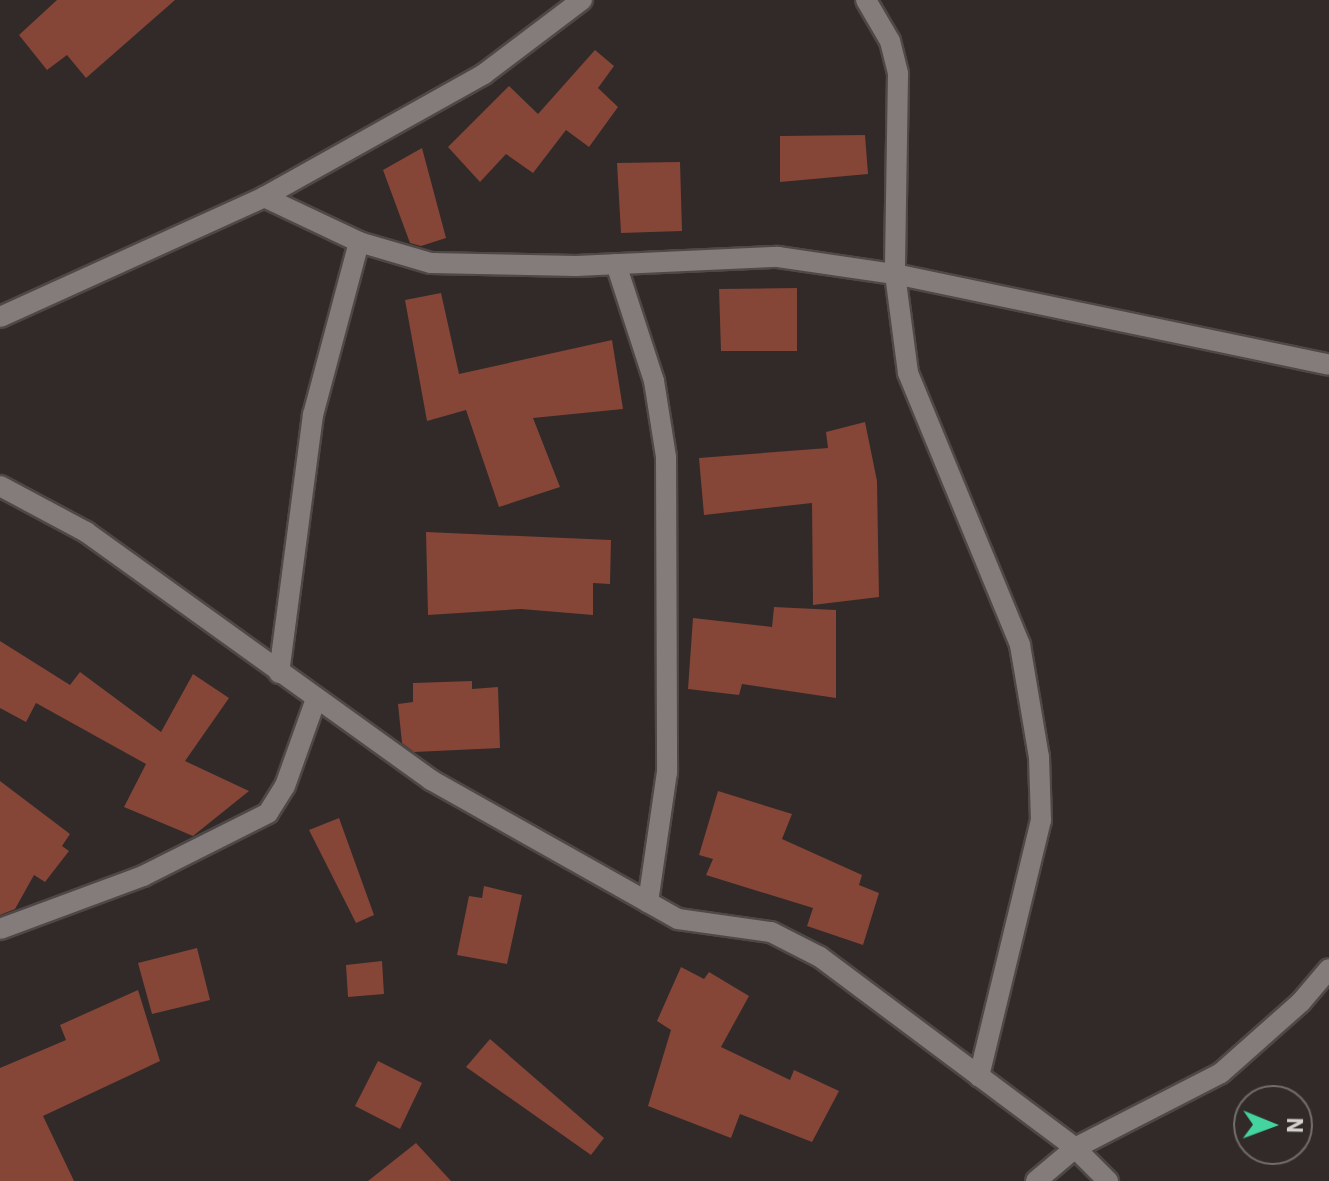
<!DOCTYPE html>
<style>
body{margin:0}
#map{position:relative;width:1329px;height:1181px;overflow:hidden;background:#312a29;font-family:"IBM Plex Sans",sans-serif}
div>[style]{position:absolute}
.building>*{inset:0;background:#854537}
.roads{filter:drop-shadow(2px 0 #4e4846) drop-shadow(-2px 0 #4e4846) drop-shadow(0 2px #4e4846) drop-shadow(0 -2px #4e4846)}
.minor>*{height:20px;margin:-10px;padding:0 10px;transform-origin:10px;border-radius:10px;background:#847c7a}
span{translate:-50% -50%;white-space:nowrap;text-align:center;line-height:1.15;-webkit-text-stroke:6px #312a29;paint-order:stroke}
.north{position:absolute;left:1233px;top:1085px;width:80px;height:80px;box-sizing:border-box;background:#312a29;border:2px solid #736d6b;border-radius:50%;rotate:91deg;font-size:22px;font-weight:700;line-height:32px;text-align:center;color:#d5d1cf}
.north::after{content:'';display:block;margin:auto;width:28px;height:36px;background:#44d49f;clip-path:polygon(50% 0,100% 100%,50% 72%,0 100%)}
</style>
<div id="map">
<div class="building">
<i style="clip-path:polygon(57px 0,175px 0,86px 78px,67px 55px,47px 70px,19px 35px)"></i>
<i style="clip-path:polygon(595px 50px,614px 66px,598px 88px,618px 107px,589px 147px,566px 130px,533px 173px,506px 154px,480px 182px,448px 147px,509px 86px,538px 114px)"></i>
<i style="clip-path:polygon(865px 135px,868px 174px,780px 182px,780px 136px)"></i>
<i style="clip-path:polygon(422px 148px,446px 238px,421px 246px,410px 243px,383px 170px)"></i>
<i style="clip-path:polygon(680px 162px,682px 231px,621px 233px,617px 163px)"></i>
<i style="clip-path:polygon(797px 288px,797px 351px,721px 351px,719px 289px)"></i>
<i style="clip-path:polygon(441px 293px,459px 374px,612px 340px,623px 409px,533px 418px,560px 487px,499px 507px,466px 410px,427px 421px,405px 300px)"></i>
<i style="clip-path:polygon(865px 422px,877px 481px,879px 597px,813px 605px,812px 503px,704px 515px,699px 458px,828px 448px,826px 432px)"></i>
<i style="clip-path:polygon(426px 532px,611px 540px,610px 584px,593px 583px,593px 615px,521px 609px,428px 615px)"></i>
<i style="clip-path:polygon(774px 607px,836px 610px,836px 698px,742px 684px,739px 695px,688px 689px,693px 618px,772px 627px)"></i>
<i style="clip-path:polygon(0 641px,70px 685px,80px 672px,161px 732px,193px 674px,229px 698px,185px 761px,249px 791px,193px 836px,124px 807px,146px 764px,36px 703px,26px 722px,0 708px)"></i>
<i style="clip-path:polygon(472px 681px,472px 689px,498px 687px,500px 748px,414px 752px,402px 743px,398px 704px,413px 702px,413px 683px)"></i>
<i style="clip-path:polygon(0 781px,70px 834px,62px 846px,69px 851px,45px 882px,34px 875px,15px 909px,0 915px)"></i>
<i style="clip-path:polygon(718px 791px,792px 814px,782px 839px,862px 875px,859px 885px,879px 893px,863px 945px,807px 926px,813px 908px,706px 875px,713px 859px,699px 855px)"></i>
<i style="clip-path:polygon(339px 818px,374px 915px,356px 923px,309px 830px)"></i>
<i style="clip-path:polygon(484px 886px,522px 895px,507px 964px,457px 955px,469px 896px,482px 898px)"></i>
<i style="clip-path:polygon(197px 948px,210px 1000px,152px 1014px,138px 963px)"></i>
<i style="clip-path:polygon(382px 961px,384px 994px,348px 997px,346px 965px)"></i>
<i style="clip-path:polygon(681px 967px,704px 979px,709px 972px,749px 996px,721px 1047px,790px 1080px,794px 1070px,839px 1091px,812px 1142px,740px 1114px,731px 1138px,648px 1106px,671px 1030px,657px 1021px)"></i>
<i style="clip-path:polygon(138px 990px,160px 1061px,43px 1116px,74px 1181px,0 1181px,0 1068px,66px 1040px,60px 1025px)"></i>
<i style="clip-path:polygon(490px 1039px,604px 1138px,591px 1155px,466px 1067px)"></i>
<i style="clip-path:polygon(378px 1061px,422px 1083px,400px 1129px,355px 1106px)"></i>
<i style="clip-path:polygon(416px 1143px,451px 1181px,368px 1181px)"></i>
</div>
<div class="roads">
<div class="minor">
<i style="left:866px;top:0;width:48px;rotate:59.7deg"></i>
<i style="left:890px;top:41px;width:34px;rotate:76deg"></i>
<i style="left:898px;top:74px;width:200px;rotate:90.9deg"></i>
<i style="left:895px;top:274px;width:100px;rotate:82.5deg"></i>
<i style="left:908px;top:373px;width:294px;rotate:67.6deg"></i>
<i style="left:1020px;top:645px;width:114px;rotate:80.4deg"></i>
<i style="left:1039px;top:757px;width:63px;rotate:88.2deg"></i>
<i style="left:1041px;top:820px;width:264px;rotate:103.6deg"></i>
<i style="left:264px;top:197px;width:105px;rotate:25.3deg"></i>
<i style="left:359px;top:242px;width:75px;rotate:16.3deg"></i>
<i style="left:431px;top:263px;width:145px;rotate:1.2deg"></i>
<i style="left:576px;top:266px;width:202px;rotate:-2.6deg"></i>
<i style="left:778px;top:257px;width:118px;rotate:8.3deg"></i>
<i style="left:895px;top:274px;width:443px;rotate:11.8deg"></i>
<i style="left:616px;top:264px;width:123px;rotate:72deg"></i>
<i style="left:654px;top:381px;width:77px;rotate:81deg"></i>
<i style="left:666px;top:457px;width:315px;rotate:89.8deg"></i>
<i style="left:667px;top:772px;width:132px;rotate:98.3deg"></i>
<i style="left:0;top:317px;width:290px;rotate:-24.4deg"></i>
<i style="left:264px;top:197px;width:252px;rotate:-29.2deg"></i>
<i style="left:484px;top:74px;width:123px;rotate:-37.1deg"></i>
<i style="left:0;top:486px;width:98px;rotate:28.1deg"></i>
<i style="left:86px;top:532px;width:425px;rotate:35.7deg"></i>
<i style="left:431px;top:780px;width:283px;rotate:29.4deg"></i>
<i style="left:678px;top:919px;width:94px;rotate:8deg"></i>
<i style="left:771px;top:932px;width:55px;rotate:27deg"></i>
<i style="left:820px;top:957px;width:319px;rotate:36.8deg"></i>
<i style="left:1075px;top:1148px;width:47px;rotate:45deg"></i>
<i style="left:279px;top:673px;width:260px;rotate:-82.5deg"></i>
<i style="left:313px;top:415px;width:179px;rotate:-75.1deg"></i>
<i style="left:0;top:929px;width:153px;rotate:-20.3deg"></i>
<i style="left:143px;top:876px;width:140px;rotate:-26.7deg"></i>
<i style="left:268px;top:813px;width:32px;rotate:-58deg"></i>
<i style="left:285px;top:786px;width:92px;rotate:-70.4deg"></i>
<i style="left:1036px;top:1181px;width:51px;rotate:-40.2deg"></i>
<i style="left:1075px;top:1148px;width:164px;rotate:-27.2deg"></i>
<i style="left:1221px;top:1073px;width:107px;rotate:-41.6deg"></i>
<i style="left:1301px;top:1002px;width:43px;rotate:-49.7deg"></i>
</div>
</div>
<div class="north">N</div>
</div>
